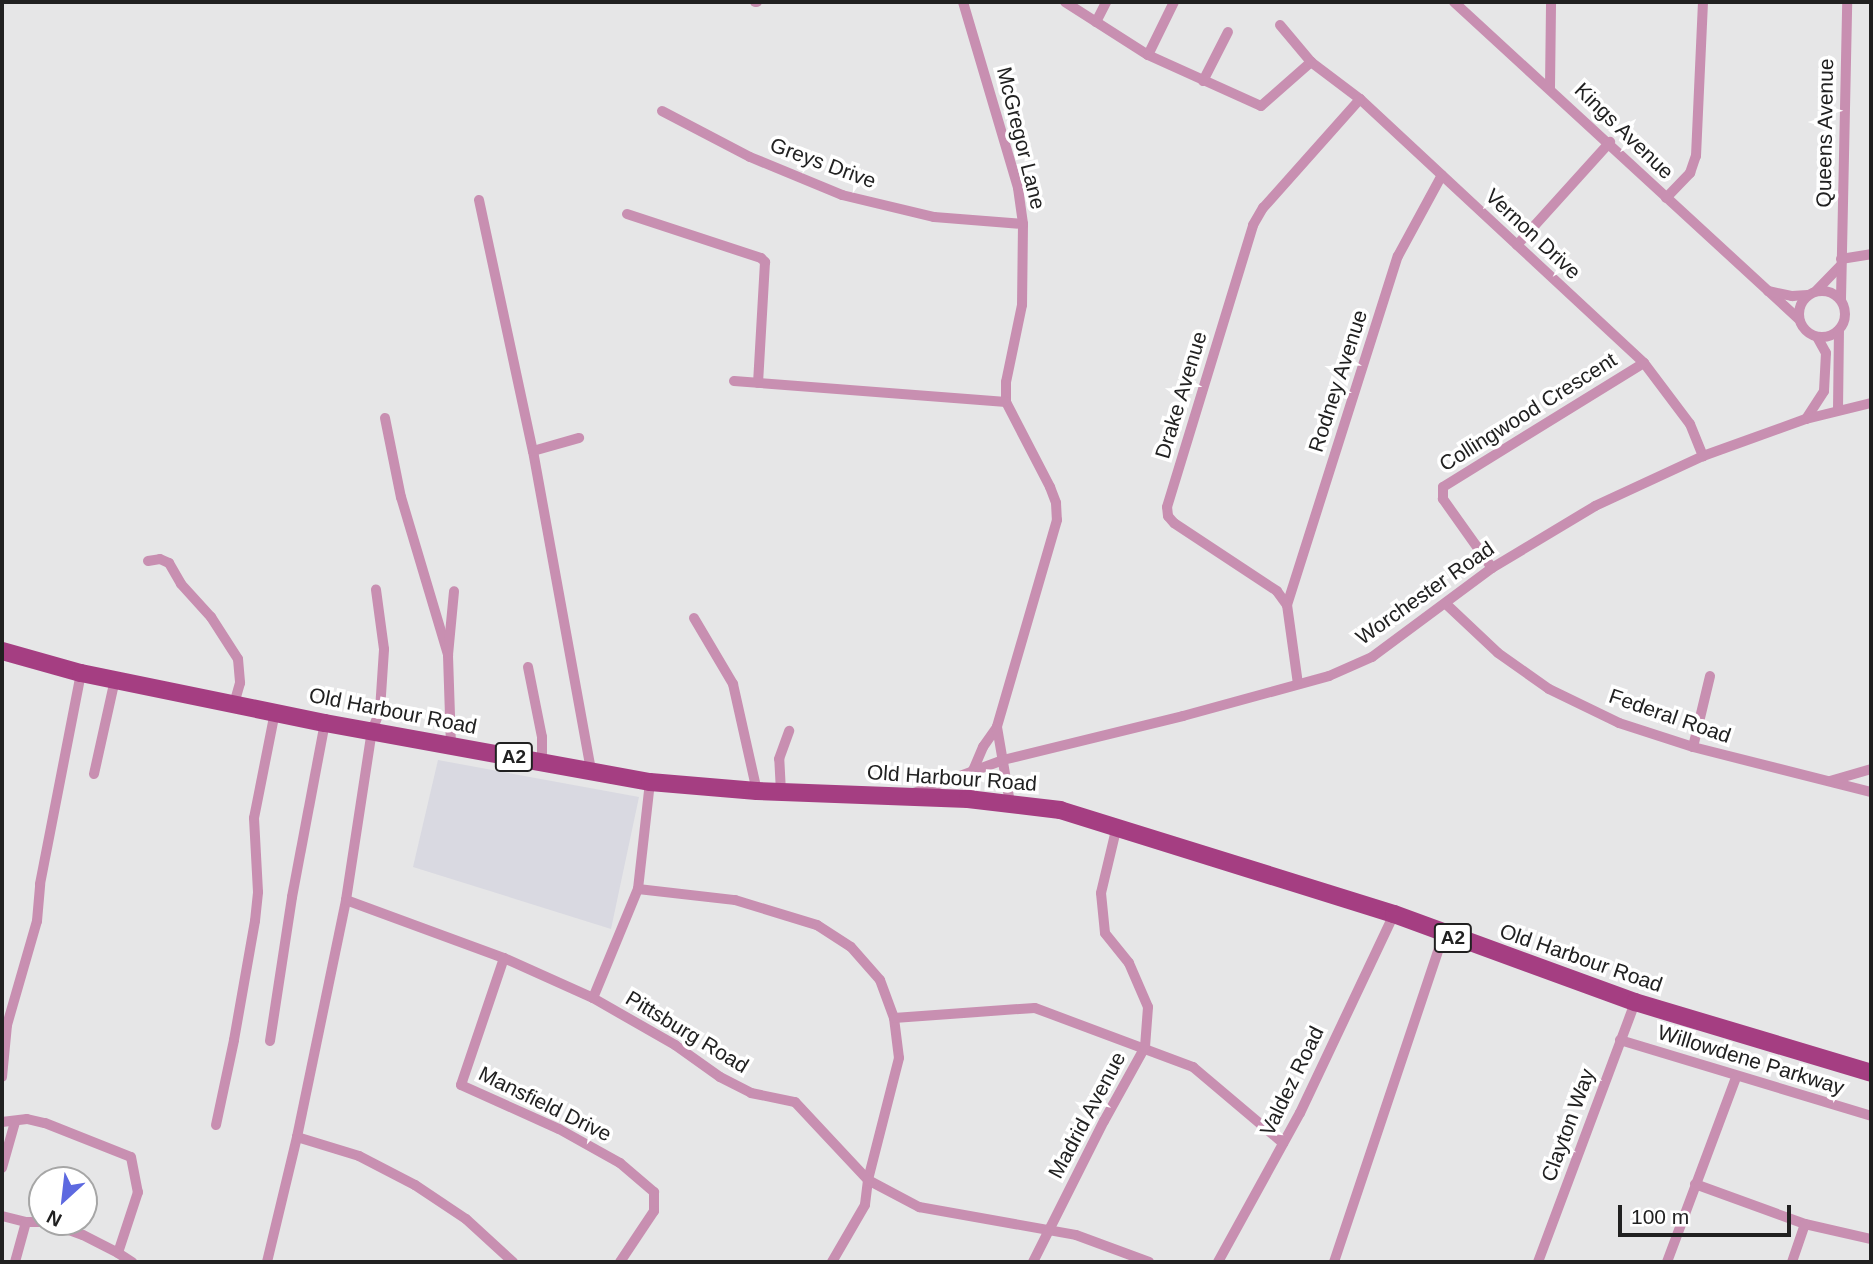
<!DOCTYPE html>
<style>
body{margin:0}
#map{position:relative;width:1873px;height:1264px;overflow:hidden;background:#e6e6e7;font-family:Helvetica,sans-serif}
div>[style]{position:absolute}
.built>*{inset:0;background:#d9d9e1}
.minor>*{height:10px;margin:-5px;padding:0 5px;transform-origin:5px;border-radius:5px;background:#c88fb1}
.minor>.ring{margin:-5px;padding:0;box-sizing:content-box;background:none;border:10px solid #c88fb1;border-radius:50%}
.primary>*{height:18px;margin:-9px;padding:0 9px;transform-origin:9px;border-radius:9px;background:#a53e82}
span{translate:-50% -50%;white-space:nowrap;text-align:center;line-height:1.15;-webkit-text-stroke:7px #fff;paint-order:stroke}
.shield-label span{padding:2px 5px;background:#fff;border:2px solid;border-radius:5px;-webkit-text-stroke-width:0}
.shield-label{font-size:19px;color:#212121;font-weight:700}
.street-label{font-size:21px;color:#212121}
.frame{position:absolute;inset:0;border:4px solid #212121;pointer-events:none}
.north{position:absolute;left:28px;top:1166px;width:70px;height:70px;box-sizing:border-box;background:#fff;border:2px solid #a6a6a6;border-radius:50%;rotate:207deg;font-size:19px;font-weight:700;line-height:28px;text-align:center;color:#212121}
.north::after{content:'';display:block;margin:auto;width:24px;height:32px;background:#5d69e0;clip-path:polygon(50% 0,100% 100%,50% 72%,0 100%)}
.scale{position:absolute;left:1618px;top:1205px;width:173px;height:32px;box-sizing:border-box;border:4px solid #212121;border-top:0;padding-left:9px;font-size:21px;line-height:24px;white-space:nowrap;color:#212121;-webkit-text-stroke:5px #fff;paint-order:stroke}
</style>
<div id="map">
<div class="built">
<i style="clip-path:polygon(438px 760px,639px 797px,611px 929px,413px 867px)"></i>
</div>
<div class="minor">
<i style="left:755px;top:2px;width:2px"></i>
<i style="left:963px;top:2px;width:194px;rotate:73.5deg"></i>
<i style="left:1018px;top:188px;width:36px;rotate:82deg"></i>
<i style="left:1023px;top:224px;width:81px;rotate:90.7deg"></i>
<i style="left:1022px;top:305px;width:79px;rotate:101.7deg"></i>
<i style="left:1006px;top:382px;width:20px;rotate:90deg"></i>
<i style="left:1006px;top:402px;width:96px;rotate:62.6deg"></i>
<i style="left:1050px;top:487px;width:17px;rotate:69deg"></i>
<i style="left:1056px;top:503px;width:17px;rotate:87deg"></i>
<i style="left:1057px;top:520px;width:216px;rotate:106.2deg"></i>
<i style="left:997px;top:727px;width:24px;rotate:125deg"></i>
<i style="left:983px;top:747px;width:25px;rotate:113deg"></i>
<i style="left:973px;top:770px;width:29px;rotate:100deg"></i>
<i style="left:1065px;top:2px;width:98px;rotate:32.6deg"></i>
<i style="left:1148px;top:55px;width:124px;rotate:24.3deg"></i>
<i style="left:1261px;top:106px;width:67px;rotate:-41.3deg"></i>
<i style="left:1454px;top:2px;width:469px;rotate:42.6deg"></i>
<i style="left:1096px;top:22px;width:22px;rotate:-63deg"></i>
<i style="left:1280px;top:25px;width:48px;rotate:50deg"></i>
<i style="left:1311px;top:62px;width:61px;rotate:37.1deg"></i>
<i style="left:1360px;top:99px;width:388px;rotate:42.9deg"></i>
<i style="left:1644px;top:363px;width:76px;rotate:53deg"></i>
<i style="left:1690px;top:424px;width:35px;rotate:68deg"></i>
<i style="left:1148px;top:55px;width:59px;rotate:-63.9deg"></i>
<i style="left:1203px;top:81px;width:55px;rotate:-63deg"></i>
<i style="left:1550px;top:88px;width:86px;rotate:-89.3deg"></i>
<i style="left:662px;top:111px;width:99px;rotate:27.6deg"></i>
<i style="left:750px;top:157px;width:100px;rotate:22.4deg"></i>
<i style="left:842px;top:195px;width:95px;rotate:13.4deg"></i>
<i style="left:934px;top:217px;width:89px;rotate:4.5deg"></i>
<i style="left:1666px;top:198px;width:35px;rotate:-46deg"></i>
<i style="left:1690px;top:173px;width:18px;rotate:-71deg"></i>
<i style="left:1696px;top:156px;width:154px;rotate:-87.4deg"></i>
<i style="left:479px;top:200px;width:257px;rotate:77.9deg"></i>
<i style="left:533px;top:451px;width:325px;rotate:79.7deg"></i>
<i style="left:627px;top:214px;width:141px;rotate:18.2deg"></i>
<i style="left:761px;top:258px;width:6px;rotate:45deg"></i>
<i style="left:765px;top:262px;width:121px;rotate:93.3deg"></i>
<i style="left:1517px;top:245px;width:139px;rotate:-47.9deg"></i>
<i style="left:1841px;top:259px;width:30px;rotate:-9deg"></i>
<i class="ring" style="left:1799px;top:291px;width:36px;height:36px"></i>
<i style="left:1768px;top:291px;width:25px;rotate:12deg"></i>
<i style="left:1792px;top:296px;width:16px;rotate:-4deg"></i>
<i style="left:1816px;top:291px;width:36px;rotate:-46deg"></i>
<i style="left:1841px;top:299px;width:297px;rotate:-88.8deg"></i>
<i style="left:734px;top:381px;width:273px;rotate:4.4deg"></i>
<i style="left:1838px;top:410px;width:80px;rotate:-89.3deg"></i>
<i style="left:385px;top:418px;width:81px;rotate:78.6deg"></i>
<i style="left:401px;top:497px;width:165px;rotate:73.4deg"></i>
<i style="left:1806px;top:419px;width:33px;rotate:-57deg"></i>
<i style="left:1824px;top:391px;width:38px;rotate:-87deg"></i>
<i style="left:1826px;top:353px;width:18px;rotate:-119deg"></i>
<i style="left:533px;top:451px;width:48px;rotate:-15.8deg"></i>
<i style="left:148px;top:561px;width:12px;rotate:-9deg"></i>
<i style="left:160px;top:559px;width:10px;rotate:24deg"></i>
<i style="left:169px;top:563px;width:24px;rotate:60deg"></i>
<i style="left:181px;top:584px;width:45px;rotate:47.7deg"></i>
<i style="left:211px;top:617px;width:50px;rotate:57.3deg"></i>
<i style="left:238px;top:659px;width:24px;rotate:85deg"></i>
<i style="left:240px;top:683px;width:22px;rotate:106deg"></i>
<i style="left:1492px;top:568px;width:85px;rotate:-125.4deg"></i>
<i style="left:1443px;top:499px;width:12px;rotate:-90deg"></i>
<i style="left:1443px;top:487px;width:236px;rotate:-31.7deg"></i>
<i style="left:1446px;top:604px;width:71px;rotate:43.3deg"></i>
<i style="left:1498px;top:653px;width:62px;rotate:35.2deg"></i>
<i style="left:1549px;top:689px;width:78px;rotate:25.9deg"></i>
<i style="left:1619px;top:723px;width:78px;rotate:18deg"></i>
<i style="left:1693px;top:747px;width:184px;rotate:14.2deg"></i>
<i style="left:1287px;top:605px;width:366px;rotate:-72.4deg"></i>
<i style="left:1398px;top:256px;width:92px;rotate:-61.5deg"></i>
<i style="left:694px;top:618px;width:77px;rotate:59.4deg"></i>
<i style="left:733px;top:684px;width:110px;rotate:77.4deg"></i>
<i style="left:528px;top:667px;width:71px;rotate:78.7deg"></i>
<i style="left:542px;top:737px;width:25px;rotate:90deg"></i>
<i style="left:1298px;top:684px;width:80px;rotate:-97.9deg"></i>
<i style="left:1287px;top:605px;width:17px;rotate:-126deg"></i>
<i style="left:1277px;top:591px;width:123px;rotate:-146.6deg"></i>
<i style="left:1174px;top:523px;width:9px;rotate:-131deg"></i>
<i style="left:1168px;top:516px;width:9px;rotate:-96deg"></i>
<i style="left:1167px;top:507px;width:295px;rotate:-73deg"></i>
<i style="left:1253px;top:225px;width:20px;rotate:-60deg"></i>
<i style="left:1263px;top:208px;width:146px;rotate:-48.3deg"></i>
<i style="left:997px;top:727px;width:77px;rotate:80.3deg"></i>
<i style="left:451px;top:746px;width:91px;rotate:-91.9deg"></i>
<i style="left:448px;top:655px;width:64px;rotate:-84.6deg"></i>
<i style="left:1693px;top:747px;width:73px;rotate:-76.5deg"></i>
<i style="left:94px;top:774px;width:97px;rotate:-77.5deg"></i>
<i style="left:1830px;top:781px;width:43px;rotate:-16.3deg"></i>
<i style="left:781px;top:792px;width:33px;rotate:-93deg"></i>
<i style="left:779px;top:759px;width:30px;rotate:-70deg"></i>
<i style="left:914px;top:793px;width:95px;rotate:-20.3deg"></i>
<i style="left:1003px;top:760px;width:185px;rotate:-13.7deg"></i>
<i style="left:1183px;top:716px;width:151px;rotate:-15.3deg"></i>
<i style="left:1329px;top:676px;width:47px;rotate:-23.8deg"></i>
<i style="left:1372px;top:657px;width:149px;rotate:-36.6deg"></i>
<i style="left:1492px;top:568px;width:120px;rotate:-31deg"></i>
<i style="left:1595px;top:506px;width:119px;rotate:-24.8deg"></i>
<i style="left:1703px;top:456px;width:109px;rotate:-19.8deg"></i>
<i style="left:1806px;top:419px;width:67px;rotate:-13.8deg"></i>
<i style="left:638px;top:889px;width:98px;rotate:6.5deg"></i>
<i style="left:735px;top:900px;width:86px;rotate:17deg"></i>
<i style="left:817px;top:925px;width:40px;rotate:32.9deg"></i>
<i style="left:851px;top:947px;width:44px;rotate:48.7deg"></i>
<i style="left:880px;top:980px;width:40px;rotate:69.8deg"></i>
<i style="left:894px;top:1018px;width:40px;rotate:82.9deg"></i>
<i style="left:899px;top:1058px;width:126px;rotate:104.3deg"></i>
<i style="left:868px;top:1180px;width:25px;rotate:97deg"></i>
<i style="left:865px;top:1205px;width:66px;rotate:120.1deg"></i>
<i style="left:346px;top:900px;width:168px;rotate:20.2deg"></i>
<i style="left:504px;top:958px;width:98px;rotate:24.2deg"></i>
<i style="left:593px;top:998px;width:95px;rotate:29.8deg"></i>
<i style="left:675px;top:1045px;width:55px;rotate:35.4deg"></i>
<i style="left:720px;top:1077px;width:35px;rotate:27deg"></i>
<i style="left:751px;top:1093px;width:45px;rotate:11.6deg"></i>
<i style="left:795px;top:1102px;width:107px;rotate:46.9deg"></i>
<i style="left:868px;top:1180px;width:58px;rotate:27.9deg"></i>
<i style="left:919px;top:1207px;width:159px;rotate:10.1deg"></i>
<i style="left:1076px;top:1235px;width:78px;rotate:20.3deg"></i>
<i style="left:504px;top:958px;width:134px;rotate:108.7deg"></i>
<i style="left:461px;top:1085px;width:107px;rotate:24.2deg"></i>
<i style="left:559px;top:1129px;width:70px;rotate:29.1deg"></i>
<i style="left:620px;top:1163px;width:45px;rotate:40.5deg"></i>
<i style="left:654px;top:1192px;width:19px;rotate:90deg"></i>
<i style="left:654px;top:1211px;width:61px;rotate:123.7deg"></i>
<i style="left:593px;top:998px;width:118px;rotate:-67.6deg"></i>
<i style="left:638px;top:889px;width:108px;rotate:-83.6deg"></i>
<i style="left:894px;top:1018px;width:141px;rotate:-4.1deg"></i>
<i style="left:1035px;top:1008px;width:169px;rotate:20.5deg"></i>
<i style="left:1193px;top:1067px;width:118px;rotate:40.2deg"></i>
<i style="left:1620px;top:1040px;width:262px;rotate:16.8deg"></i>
<i style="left:270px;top:1041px;width:146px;rotate:-81.3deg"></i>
<i style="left:292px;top:897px;width:177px;rotate:-79.3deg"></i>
<i style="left:2px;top:1077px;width:52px;rotate:-84.5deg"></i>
<i style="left:7px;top:1025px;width:108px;rotate:-73.9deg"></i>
<i style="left:37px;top:921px;width:37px;rotate:-85deg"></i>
<i style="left:40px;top:884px;width:215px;rotate:-79deg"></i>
<i style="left:2px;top:1122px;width:25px;rotate:-7deg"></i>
<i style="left:27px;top:1119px;width:18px;rotate:13deg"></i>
<i style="left:45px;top:1123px;width:92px;rotate:21.6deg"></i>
<i style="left:131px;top:1157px;width:36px;rotate:79deg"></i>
<i style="left:138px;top:1192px;width:64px;rotate:108.2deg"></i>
<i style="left:118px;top:1253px;width:17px;rotate:33deg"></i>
<i style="left:216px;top:1125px;width:87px;rotate:-78deg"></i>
<i style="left:234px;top:1040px;width:121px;rotate:-80deg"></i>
<i style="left:255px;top:921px;width:29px;rotate:-84deg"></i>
<i style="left:258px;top:892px;width:74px;rotate:-93.1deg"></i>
<i style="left:254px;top:818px;width:108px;rotate:-78.8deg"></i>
<i style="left:297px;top:1137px;width:65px;rotate:17deg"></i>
<i style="left:359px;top:1156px;width:63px;rotate:27.4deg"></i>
<i style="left:415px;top:1185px;width:61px;rotate:33.7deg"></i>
<i style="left:466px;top:1219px;width:64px;rotate:42.5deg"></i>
<i style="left:2px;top:1168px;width:48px;rotate:-74.2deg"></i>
<i style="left:1695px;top:1184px;width:117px;rotate:20deg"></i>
<i style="left:1805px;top:1224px;width:68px;rotate:12.8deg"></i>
<i style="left:2px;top:1216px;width:25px;rotate:14deg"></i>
<i style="left:26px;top:1222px;width:21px"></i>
<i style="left:47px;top:1222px;width:38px;rotate:20deg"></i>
<i style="left:83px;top:1235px;width:39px;rotate:27deg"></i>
<i style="left:15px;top:1262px;width:41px;rotate:-74.6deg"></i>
<i style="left:267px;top:1262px;width:129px;rotate:-76.5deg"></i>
<i style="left:297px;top:1137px;width:242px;rotate:-78.3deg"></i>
<i style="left:346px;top:900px;width:171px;rotate:-81.3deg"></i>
<i style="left:372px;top:731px;width:22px;rotate:-69deg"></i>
<i style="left:380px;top:710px;width:61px;rotate:-86.2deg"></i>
<i style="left:384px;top:649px;width:60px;rotate:-97.7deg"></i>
<i style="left:1033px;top:1262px;width:158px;rotate:-63.3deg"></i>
<i style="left:1104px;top:1121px;width:85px;rotate:-61deg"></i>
<i style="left:1145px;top:1047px;width:40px;rotate:-85.7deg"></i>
<i style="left:1148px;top:1007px;width:48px;rotate:-113.4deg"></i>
<i style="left:1129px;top:963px;width:38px;rotate:-129deg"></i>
<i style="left:1105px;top:933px;width:40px;rotate:-95.7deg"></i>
<i style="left:1101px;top:893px;width:69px;rotate:-76.6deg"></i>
<i style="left:1218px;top:1262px;width:170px;rotate:-61.2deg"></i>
<i style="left:1300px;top:1113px;width:220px;rotate:-64.7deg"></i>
<i style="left:1334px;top:1262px;width:346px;rotate:-71.5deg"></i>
<i style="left:1538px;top:1262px;width:278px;rotate:-69.5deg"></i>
<i style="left:1667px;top:1262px;width:197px;rotate:-69.5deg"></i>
<i style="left:1792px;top:1262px;width:40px;rotate:-71.1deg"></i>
</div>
<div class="primary">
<i style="left:2px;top:651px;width:82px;rotate:15.6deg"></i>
<i style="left:81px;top:673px;width:249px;rotate:11.6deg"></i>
<i style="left:325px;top:723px;width:330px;rotate:10.3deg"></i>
<i style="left:650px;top:782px;width:107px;rotate:4.8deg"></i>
<i style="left:757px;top:791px;width:211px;rotate:2.2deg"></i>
<i style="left:968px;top:799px;width:93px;rotate:6.8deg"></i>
<i style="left:1060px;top:810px;width:350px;rotate:17.3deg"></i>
<i style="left:1394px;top:914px;width:257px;rotate:20.1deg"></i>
<i style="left:1635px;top:1002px;width:246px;rotate:16.7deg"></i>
</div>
<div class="shield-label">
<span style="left:514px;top:757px">A2</span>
<span style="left:1453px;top:938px">A2</span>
</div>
<div class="street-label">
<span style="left:1624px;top:131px;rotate:44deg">Kings Avenue</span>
<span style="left:1825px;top:133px;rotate:-89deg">Queens Avenue</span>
<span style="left:1021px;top:138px;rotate:76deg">McGregor Lane</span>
<span style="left:823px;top:163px;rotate:20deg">Greys Drive</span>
<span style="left:1533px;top:234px;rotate:43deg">Vernon Drive</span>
<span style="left:1338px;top:381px;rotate:-72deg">Rodney Avenue</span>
<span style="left:1181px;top:395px;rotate:-73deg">Drake Avenue</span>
<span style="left:1528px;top:412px;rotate:-32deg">Collingwood Crescent</span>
<span style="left:1425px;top:593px;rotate:-35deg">Worchester Road</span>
<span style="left:393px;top:711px;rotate:11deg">Old Harbour Road</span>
<span style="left:1670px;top:716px;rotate:19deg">Federal Road</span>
<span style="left:952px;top:778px;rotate:4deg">Old Harbour Road</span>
<span style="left:1581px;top:958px;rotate:19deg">Old Harbour Road</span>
<span style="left:687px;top:1032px;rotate:31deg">Pittsburg Road</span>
<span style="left:1751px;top:1060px;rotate:17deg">Willowdene Parkway</span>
<span style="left:1292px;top:1081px;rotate:-64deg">Valdez Road</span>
<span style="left:545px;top:1104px;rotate:26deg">Mansfield Drive</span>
<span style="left:1087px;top:1115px;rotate:-62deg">Madrid Avenue</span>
<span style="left:1568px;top:1125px;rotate:-70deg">Clayton Way</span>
</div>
<div class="frame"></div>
<div class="north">N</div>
<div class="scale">100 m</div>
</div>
